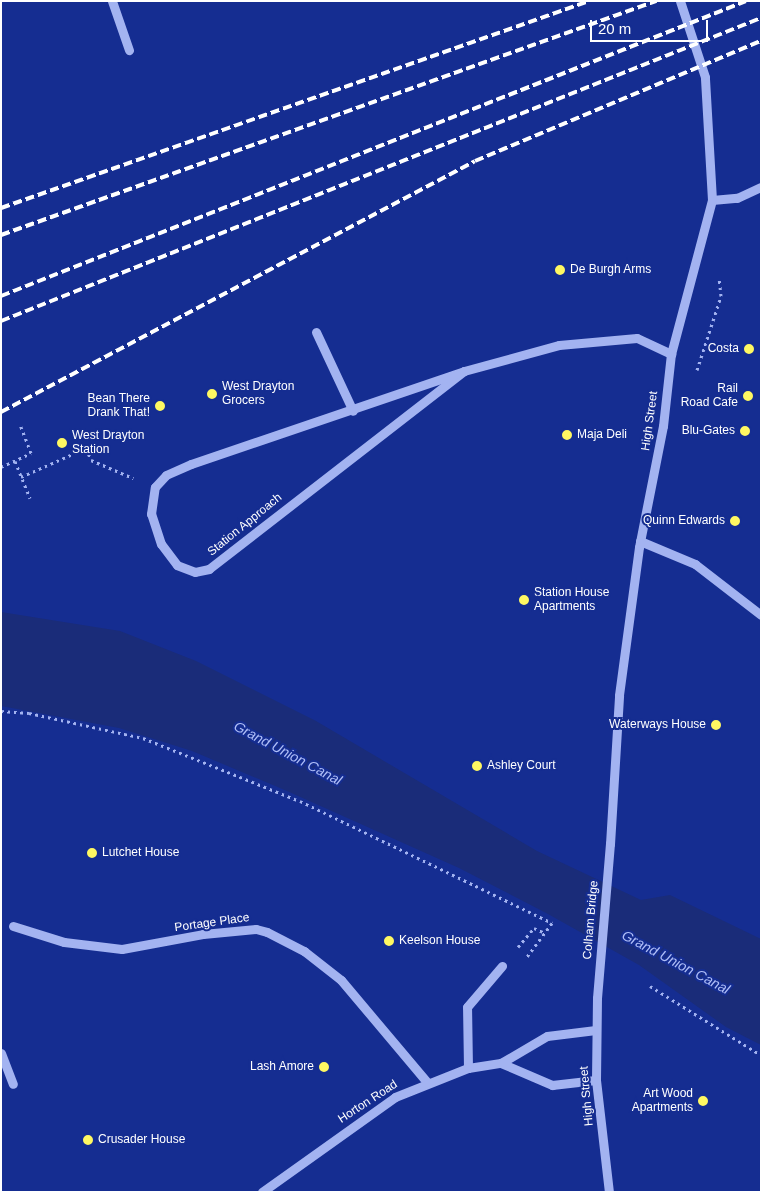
<!DOCTYPE html>
<style>
body{margin:0}
#map{position:relative;width:762px;height:1193px;overflow:hidden;background:#152d91;font-family:Helvetica,sans-serif}
div>[style]{position:absolute}
.water>*{inset:0;background:#1a2c79}
.path>*{height:3px;margin-top:-1.5px;transform-origin:0;background:repeating-linear-gradient(90deg,#a3b3f1 0 2.5px,transparent 0 6.5px)}
.minor>*{height:9px;margin:-4.5px;padding:0 4.5px;transform-origin:4.5px;border-radius:4.5px;background:#a3b3f1}
.rail>*{height:4px;margin-top:-2px;transform-origin:0;background:repeating-linear-gradient(90deg,#fff 0 9px,transparent 0 13px)}
.minor-bridge>*{height:9px;margin:-4.5px;padding:0 4.5px;transform-origin:4.5px;border-radius:4.5px;background:#a3b3f1}
.dots>*{width:14px;height:14px;translate:-50% -50%;box-sizing:border-box;border:2px solid #152d91;border-radius:50%}
span{translate:-50% -50%;white-space:nowrap;text-align:center;line-height:1.15;-webkit-text-stroke:4px #152d91;paint-order:stroke}
.poi-label{font-size:12px;color:#fff}
.left{translate:0 -50%;text-align:left}
.right{translate:-100% -50%;text-align:right}
.street-label{font-size:12px;color:#fff}
.water-label{font-size:14px;color:#afbef8;font-style:italic}
.frame{position:absolute;inset:0;border:2px solid #fff;pointer-events:none}
.scale{position:absolute;left:590px;top:20px;width:118px;height:22px;box-sizing:border-box;border:2px solid #fff;border-top:0;padding-left:6px;font-size:15px;line-height:18px;white-space:nowrap;color:#fff;-webkit-text-stroke:4px #152d91;paint-order:stroke}
</style>
<div id="map">
<div class="water">
<i style="clip-path:polygon(1px 612px,120px 631px,196px 661px,316px 721px,537px 851px,641px 900px,670px 895px,761px 939px,761px 1045px,726px 1027px,639px 965px,548px 914px,459px 868px,287px 791px,192px 751px,119px 728px,1px 706px)"></i>
</div>
<div class="path">
<i style="left:697px;top:370px;width:78px;rotate:-72deg"></i>
<i style="left:721px;top:296px;width:18px;rotate:-96deg"></i>
<i style="left:15px;top:461px;width:40px;rotate:68deg"></i>
<i style="left:1px;top:467px;width:33px;rotate:-25deg"></i>
<i style="left:31px;top:453px;width:31px;rotate:-111deg"></i>
<i style="left:21px;top:477px;width:71px;rotate:-24deg"></i>
<i style="left:86px;top:448px;width:13px;rotate:67deg"></i>
<i style="left:91px;top:460px;width:46px;rotate:23.2deg"></i>
<i style="left:1px;top:711px;width:28px;rotate:4deg"></i>
<i style="left:29px;top:713px;width:117px;rotate:12.4deg"></i>
<i style="left:143px;top:738px;width:169px;rotate:21.9deg"></i>
<i style="left:300px;top:801px;width:280px;rotate:25.8deg"></i>
<i style="left:552px;top:923px;width:44px;rotate:126.6deg"></i>
<i style="left:518px;top:947px;width:25px;rotate:-50deg"></i>
<i style="left:534px;top:928px;width:12px;rotate:24deg"></i>
<i style="left:650px;top:986px;width:131px;rotate:31.9deg"></i>
</div>
<div class="minor">
<i style="left:112px;top:1px;width:52px;rotate:70.9deg"></i>
<i style="left:712px;top:200px;width:25px;rotate:-5deg"></i>
<i style="left:737px;top:198px;width:26px;rotate:-25deg"></i>
<i style="left:316px;top:332px;width:87px;rotate:64.9deg"></i>
<i style="left:464px;top:371px;width:323px;rotate:142.2deg"></i>
<i style="left:209px;top:569px;width:14px;rotate:168deg"></i>
<i style="left:195px;top:572px;width:19px;rotate:-159deg"></i>
<i style="left:177px;top:565px;width:26px;rotate:-127deg"></i>
<i style="left:161px;top:544px;width:32px;rotate:-108deg"></i>
<i style="left:151px;top:514px;width:27px;rotate:-82deg"></i>
<i style="left:155px;top:487px;width:16px;rotate:-47deg"></i>
<i style="left:166px;top:475px;width:27px;rotate:-24deg"></i>
<i style="left:191px;top:464px;width:288px;rotate:-18.8deg"></i>
<i style="left:464px;top:371px;width:98px;rotate:-15.3deg"></i>
<i style="left:559px;top:345px;width:78px;rotate:-5.1deg"></i>
<i style="left:637px;top:338px;width:38px;rotate:25deg"></i>
<i style="left:640px;top:541px;width:60px;rotate:22.7deg"></i>
<i style="left:695px;top:564px;width:83px;rotate:37.7deg"></i>
<i style="left:610px;top:844px;width:149px;rotate:-86.5deg"></i>
<i style="left:619px;top:695px;width:149px;rotate:-82.3deg"></i>
<i style="left:639px;top:547px;width:123px;rotate:-78.8deg"></i>
<i style="left:663px;top:426px;width:72px;rotate:-83.7deg"></i>
<i style="left:671px;top:354px;width:159px;rotate:-75.1deg"></i>
<i style="left:712px;top:200px;width:123px;rotate:-93.3deg"></i>
<i style="left:705px;top:77px;width:80px;rotate:-108.2deg"></i>
<i style="left:13px;top:926px;width:53px;rotate:17.4deg"></i>
<i style="left:64px;top:942px;width:58px;rotate:6.9deg"></i>
<i style="left:122px;top:949px;width:82px;rotate:-10.5deg"></i>
<i style="left:203px;top:934px;width:53px;rotate:-5.4deg"></i>
<i style="left:256px;top:929px;width:11px;rotate:15deg"></i>
<i style="left:267px;top:932px;width:42px;rotate:27.2deg"></i>
<i style="left:304px;top:951px;width:47px;rotate:38.1deg"></i>
<i style="left:341px;top:980px;width:133px;rotate:49.9deg"></i>
<i style="left:597px;top:998px;width:82px;rotate:90.7deg"></i>
<i style="left:596px;top:1080px;width:113px;rotate:83.4deg"></i>
<i style="left:1px;top:1053px;width:33px;rotate:69deg"></i>
<i style="left:501px;top:1063px;width:56px;rotate:23.3deg"></i>
<i style="left:552px;top:1085px;width:44px;rotate:-6.5deg"></i>
<i style="left:468px;top:1068px;width:61px;rotate:-90.9deg"></i>
<i style="left:467px;top:1007px;width:54px;rotate:-49.5deg"></i>
<i style="left:262px;top:1192px;width:163px;rotate:-35.5deg"></i>
<i style="left:395px;top:1097px;width:79px;rotate:-21.7deg"></i>
<i style="left:468px;top:1068px;width:33px;rotate:-9deg"></i>
<i style="left:501px;top:1063px;width:53px;rotate:-30.4deg"></i>
<i style="left:547px;top:1036px;width:49px;rotate:-7deg"></i>
</div>
<div class="rail">
<i style="left:1px;top:208px;width:623px;rotate:-19.39deg"></i>
<i style="left:1px;top:235px;width:696px;rotate:-19.66deg"></i>
<i style="left:1px;top:296px;width:801px;rotate:-21.6deg"></i>
<i style="left:1px;top:321px;width:818px;rotate:-21.74deg"></i>
<i style="left:1px;top:412px;width:536px;rotate:-27.9deg"></i>
<i style="left:475px;top:161px;width:310px;rotate:-22.8deg"></i>
</div>
<div class="minor-bridge">
<i style="left:597px;top:998px;width:155px;rotate:-85.2deg"></i>
</div>
<div class="dots">
<i style="left:560px;top:270px;background:#fff862"></i>
<i style="left:749px;top:349px;background:#fff862"></i>
<i style="left:212px;top:394px;background:#fff862"></i>
<i style="left:748px;top:396px;background:#fff862"></i>
<i style="left:160px;top:406px;background:#fff862"></i>
<i style="left:745px;top:431px;background:#fff862"></i>
<i style="left:567px;top:435px;background:#fff862"></i>
<i style="left:62px;top:443px;background:#fff862"></i>
<i style="left:735px;top:521px;background:#fff862"></i>
<i style="left:524px;top:600px;background:#fff862"></i>
<i style="left:716px;top:725px;background:#fff862"></i>
<i style="left:477px;top:766px;background:#fff862"></i>
<i style="left:92px;top:853px;background:#fff862"></i>
<i style="left:389px;top:941px;background:#fff862"></i>
<i style="left:324px;top:1067px;background:#fff862"></i>
<i style="left:703px;top:1101px;background:#fff862"></i>
<i style="left:88px;top:1140px;background:#fff862"></i>
</div>
<div class="poi-label">
<span class="left" style="left:570px;top:270px">De Burgh Arms</span>
<span class="right" style="left:739px;top:349px">Costa</span>
<span class="left" style="left:222px;top:394px">West Drayton<br>Grocers</span>
<span class="right" style="left:738px;top:396px">Rail<br>Road Cafe</span>
<span class="right" style="left:150px;top:406px">Bean There<br>Drank That!</span>
<span class="right" style="left:735px;top:431px">Blu-Gates</span>
<span class="left" style="left:577px;top:435px">Maja Deli</span>
<span class="left" style="left:72px;top:443px">West Drayton<br>Station</span>
<span class="right" style="left:725px;top:521px">Quinn Edwards</span>
<span class="left" style="left:534px;top:600px">Station House<br>Apartments</span>
<span class="right" style="left:706px;top:725px">Waterways House</span>
<span class="left" style="left:487px;top:766px">Ashley Court</span>
<span class="left" style="left:102px;top:853px">Lutchet House</span>
<span class="left" style="left:399px;top:941px">Keelson House</span>
<span class="right" style="left:314px;top:1067px">Lash Amore</span>
<span class="right" style="left:693px;top:1101px">Art Wood<br>Apartments</span>
<span class="left" style="left:98px;top:1140px">Crusader House</span>
</div>
<div class="street-label">
<span style="left:650px;top:421px;rotate:-82deg">High Street</span>
<span style="left:245px;top:525px;rotate:-39deg">Station Approach</span>
<span style="left:591px;top:920px;rotate:-85deg">Colham Bridge</span>
<span style="left:212px;top:923px;rotate:-8deg">Portage Place</span>
<span style="left:587px;top:1096px;rotate:-95deg">High Street</span>
<span style="left:368px;top:1102px;rotate:-33deg">Horton Road</span>
</div>
<div class="water-label">
<span style="left:288px;top:753px;rotate:28deg">Grand Union Canal</span>
<span style="left:676px;top:962px;rotate:28deg">Grand Union Canal</span>
</div>
<div class="frame"></div>
<div class="scale">20 m</div>
</div>
